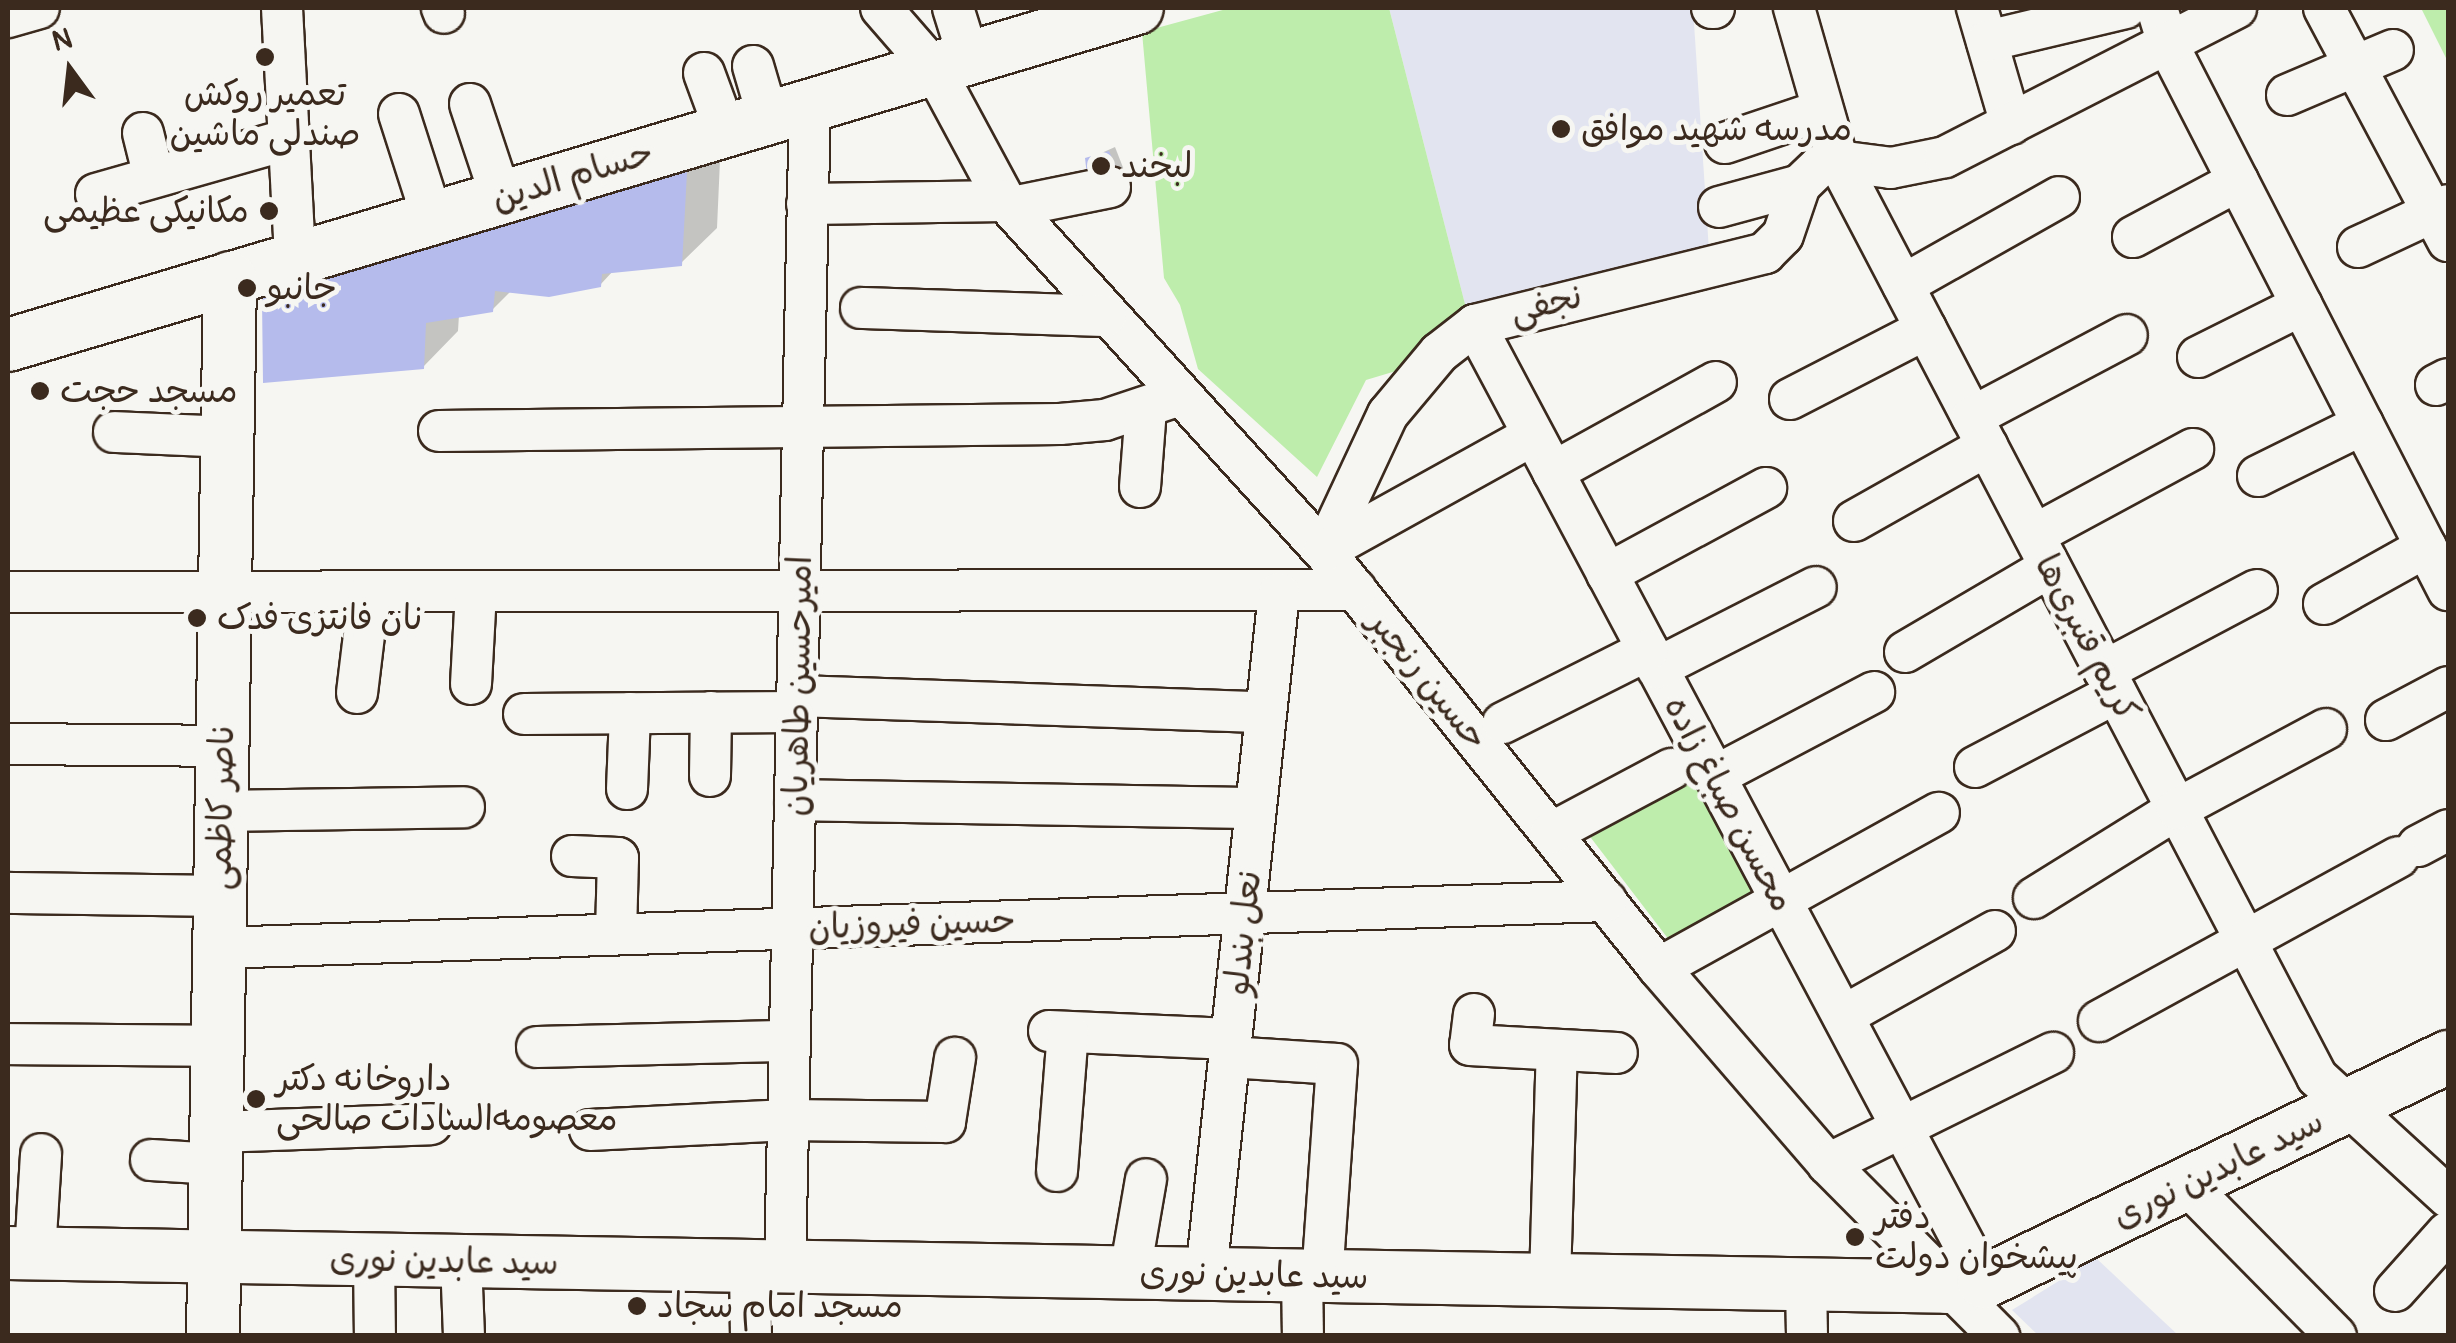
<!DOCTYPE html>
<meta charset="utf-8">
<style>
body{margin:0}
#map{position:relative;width:2456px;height:1343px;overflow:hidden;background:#f6f6f2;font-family:Pangolin,"Playpen Sans Arabic",sans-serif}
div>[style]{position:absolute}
.built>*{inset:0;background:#e2e4f0}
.green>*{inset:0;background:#beedac}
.shadow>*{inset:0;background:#0003}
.building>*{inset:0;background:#b5bbec}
.roads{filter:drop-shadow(2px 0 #3b2a1e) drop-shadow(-2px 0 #3b2a1e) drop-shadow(0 2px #3b2a1e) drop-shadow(0 -2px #3b2a1e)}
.minor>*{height:40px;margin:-20px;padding:0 20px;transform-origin:20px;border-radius:20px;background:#f6f6f2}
.major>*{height:52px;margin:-26px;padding:0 26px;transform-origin:26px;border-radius:26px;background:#f6f6f2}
.dots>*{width:28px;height:28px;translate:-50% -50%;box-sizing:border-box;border:5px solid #f6f6f2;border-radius:50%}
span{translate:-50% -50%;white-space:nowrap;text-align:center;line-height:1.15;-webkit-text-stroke:10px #f6f6f2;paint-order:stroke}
.poi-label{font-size:35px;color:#3b2a1e}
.left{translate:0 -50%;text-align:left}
.right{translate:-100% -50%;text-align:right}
.street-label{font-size:35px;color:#3b2a1e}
.frame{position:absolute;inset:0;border:10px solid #3b2a1e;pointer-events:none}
.north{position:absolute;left:20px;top:20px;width:100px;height:100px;-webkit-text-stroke:8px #f6f6f2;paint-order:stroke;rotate:345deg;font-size:28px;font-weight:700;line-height:40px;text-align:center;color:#3b2a1e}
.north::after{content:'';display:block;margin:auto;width:35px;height:45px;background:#3b2a1e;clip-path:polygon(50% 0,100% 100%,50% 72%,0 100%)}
</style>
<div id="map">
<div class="built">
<i style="clip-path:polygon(1389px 8px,1693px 8px,1709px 251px,1466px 308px)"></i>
<i style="clip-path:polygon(2096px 1258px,2178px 1335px,2038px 1335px,2012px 1310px)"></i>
</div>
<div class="green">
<i style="clip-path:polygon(1230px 8px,1389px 8px,1466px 308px,1396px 371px,1366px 380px,1317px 477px,1198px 369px,1180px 305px,1164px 278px,1142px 32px)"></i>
<i style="clip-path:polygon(2421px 8px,2448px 8px,2448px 62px)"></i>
<i style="clip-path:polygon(1703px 777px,1766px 900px,1676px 949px,1588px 834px)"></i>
</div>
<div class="shadow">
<i style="clip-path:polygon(721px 138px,717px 228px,681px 263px,614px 270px,600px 285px,512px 290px,492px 310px,459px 315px,458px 331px,423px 367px,264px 301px)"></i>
<i style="clip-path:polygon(1115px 147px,1124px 170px,1118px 175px,1088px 159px)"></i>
</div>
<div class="building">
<i style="clip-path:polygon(1109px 151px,1120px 177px,1087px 175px,1085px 158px)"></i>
<i style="clip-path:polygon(687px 172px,682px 266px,602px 274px,601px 287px,549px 297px,495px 291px,493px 312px,426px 323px,424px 369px,263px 383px,262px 300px,268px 293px)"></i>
</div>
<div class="roads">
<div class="minor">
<i style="left:282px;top:8px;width:251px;rotate:87deg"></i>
<i style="left:442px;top:8px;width:5px;rotate:68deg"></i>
<i style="left:881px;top:8px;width:81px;rotate:49deg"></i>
<i style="left:934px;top:69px;width:150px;rotate:61.7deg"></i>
<i style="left:1005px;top:201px;width:474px;rotate:47.7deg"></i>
<i style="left:1324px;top:551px;width:535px;rotate:51.22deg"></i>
<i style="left:1659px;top:968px;width:259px;rotate:49.2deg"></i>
<i style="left:1828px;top:1164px;width:243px;rotate:45.2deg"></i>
<i style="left:953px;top:8px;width:53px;rotate:72.6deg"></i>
<i style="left:1712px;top:8px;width:2px"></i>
<i style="left:1794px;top:8px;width:159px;rotate:74deg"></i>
<i style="left:1838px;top:161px;width:1034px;rotate:62.39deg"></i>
<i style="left:2317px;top:1077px;width:178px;rotate:42.5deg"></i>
<i style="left:1977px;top:8px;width:121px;rotate:73.7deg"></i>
<i style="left:2157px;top:8px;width:39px;rotate:73deg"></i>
<i style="left:2168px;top:45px;width:613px;rotate:62.81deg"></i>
<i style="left:2324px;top:8px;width:264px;rotate:62deg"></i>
<i style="left:8px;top:17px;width:32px;rotate:-16deg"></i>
<i style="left:1987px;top:41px;width:142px;rotate:-13.4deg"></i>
<i style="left:753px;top:66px;width:53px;rotate:73.6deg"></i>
<i style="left:704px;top:73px;width:61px;rotate:69.8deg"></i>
<i style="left:2287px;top:95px;width:115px;rotate:-23deg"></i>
<i style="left:470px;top:104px;width:98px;rotate:71.6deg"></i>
<i style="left:399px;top:114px;width:108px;rotate:72.2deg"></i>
<i style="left:143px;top:133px;width:45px;rotate:76deg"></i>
<i style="left:1725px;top:143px;width:103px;rotate:-18.6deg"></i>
<i style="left:96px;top:194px;width:201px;rotate:-15.9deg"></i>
<i style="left:807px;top:204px;width:198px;rotate:-0.9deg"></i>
<i style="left:1012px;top:207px;width:100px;rotate:-11.5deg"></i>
<i style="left:1719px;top:207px;width:84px;rotate:-15.2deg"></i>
<i style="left:2133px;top:237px;width:119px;rotate:-28.1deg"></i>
<i style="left:2358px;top:247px;width:99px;rotate:-25deg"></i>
<i style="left:1903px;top:285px;width:179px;rotate:-29.4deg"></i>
<i style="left:861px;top:308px;width:245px;rotate:1.9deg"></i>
<i style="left:1475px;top:325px;width:1084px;rotate:61.99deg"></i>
<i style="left:2198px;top:357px;width:116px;rotate:-26.6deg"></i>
<i style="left:2436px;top:385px;width:13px;rotate:-27deg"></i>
<i style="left:1790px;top:399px;width:153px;rotate:-27.2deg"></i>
<i style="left:1972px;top:417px;width:175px;rotate:-27.9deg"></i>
<i style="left:439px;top:431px;width:621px;rotate:-0.65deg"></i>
<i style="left:1060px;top:424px;width:45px;rotate:-5.1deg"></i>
<i style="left:1105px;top:420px;width:79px;rotate:-18.4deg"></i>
<i style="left:114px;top:432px;width:113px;rotate:2.5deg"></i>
<i style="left:1553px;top:472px;width:186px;rotate:-28.9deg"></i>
<i style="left:2258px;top:476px;width:117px;rotate:-26.3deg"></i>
<i style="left:1140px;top:487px;width:78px;rotate:-85.6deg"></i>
<i style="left:1854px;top:521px;width:153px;rotate:-29.4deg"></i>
<i style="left:2034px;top:535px;width:181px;rotate:-28.4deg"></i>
<i style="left:1324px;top:551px;width:151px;rotate:-65deg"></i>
<i style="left:1388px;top:414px;width:80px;rotate:-50.1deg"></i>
<i style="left:1439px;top:353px;width:46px;rotate:-37.9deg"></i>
<i style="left:1475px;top:325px;width:299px;rotate:-13.9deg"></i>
<i style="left:1765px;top:253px;width:25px;rotate:-45deg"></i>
<i style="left:1783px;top:235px;width:53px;rotate:-71.2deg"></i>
<i style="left:1800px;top:185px;width:28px;rotate:-44deg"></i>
<i style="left:1820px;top:166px;width:19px;rotate:-16deg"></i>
<i style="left:1838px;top:161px;width:53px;rotate:7.5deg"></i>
<i style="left:1891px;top:168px;width:55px;rotate:-11.5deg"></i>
<i style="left:1945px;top:157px;width:327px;rotate:-27.1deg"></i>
<i style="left:1324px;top:551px;width:239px;rotate:-29deg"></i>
<i style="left:1607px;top:574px;width:181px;rotate:-28.4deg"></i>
<i style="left:8px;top:592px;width:1348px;rotate:-0.09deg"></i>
<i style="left:2324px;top:604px;width:117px;rotate:-29.2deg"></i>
<i style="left:1905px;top:652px;width:168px;rotate:-30.4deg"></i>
<i style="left:1657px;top:668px;width:178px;rotate:-27deg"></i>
<i style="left:2104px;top:671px;width:173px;rotate:-27.9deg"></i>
<i style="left:471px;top:684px;width:91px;rotate:-86.9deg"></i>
<i style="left:357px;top:693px;width:100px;rotate:-83.1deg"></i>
<i style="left:797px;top:696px;width:469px;rotate:2deg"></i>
<i style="left:524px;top:714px;width:273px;rotate:-0.4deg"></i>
<i style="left:2386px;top:720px;width:70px;rotate:-28deg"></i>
<i style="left:1503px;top:723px;width:162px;rotate:-26.7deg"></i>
<i style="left:8px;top:744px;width:214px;rotate:0.5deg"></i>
<i style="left:1975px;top:767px;width:159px;rotate:-27.7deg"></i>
<i style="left:710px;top:776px;width:64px;rotate:-89.1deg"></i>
<i style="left:1715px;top:776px;width:180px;rotate:-27.8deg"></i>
<i style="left:627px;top:789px;width:76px;rotate:-87.7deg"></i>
<i style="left:795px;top:800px;width:461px;rotate:1deg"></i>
<i style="left:222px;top:811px;width:242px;rotate:-0.9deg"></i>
<i style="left:1551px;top:833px;width:136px;rotate:-28.1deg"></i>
<i style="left:2418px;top:846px;width:34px;rotate:-28deg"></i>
<i style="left:572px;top:856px;width:46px;rotate:2.5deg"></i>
<i style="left:618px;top:858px;width:76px;rotate:91.5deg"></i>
<i style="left:8px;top:893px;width:211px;rotate:0.8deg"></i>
<i style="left:2034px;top:898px;width:168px;rotate:-31.9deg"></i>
<i style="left:2177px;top:809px;width:169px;rotate:-28.2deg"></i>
<i style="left:219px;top:948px;width:1388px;rotate:-1.94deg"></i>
<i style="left:1659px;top:968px;width:320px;rotate:-29deg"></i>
<i style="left:1474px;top:1014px;width:31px;rotate:97deg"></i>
<i style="left:1470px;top:1045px;width:147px;rotate:3.1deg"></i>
<i style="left:1843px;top:1016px;width:174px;rotate:-29.2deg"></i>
<i style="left:2099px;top:1021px;width:341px;rotate:-28.7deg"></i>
<i style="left:1049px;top:1031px;width:182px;rotate:2.5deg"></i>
<i style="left:8px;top:1044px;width:210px;rotate:0.5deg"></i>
<i style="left:537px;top:1047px;width:253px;rotate:-1.4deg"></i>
<i style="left:1229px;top:1057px;width:108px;rotate:3.7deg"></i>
<i style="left:1337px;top:1064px;width:213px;rotate:94deg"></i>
<i style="left:590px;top:1130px;width:198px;rotate:-2.9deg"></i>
<i style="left:788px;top:1120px;width:157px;rotate:0.7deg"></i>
<i style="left:945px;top:1122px;width:65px;rotate:-81.1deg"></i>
<i style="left:217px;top:1132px;width:214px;rotate:-2.1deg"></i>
<i style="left:151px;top:1160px;width:65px;rotate:3.5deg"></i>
<i style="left:1828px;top:1164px;width:251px;rotate:-26.3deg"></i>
<i style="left:1057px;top:1171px;width:139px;rotate:-85.5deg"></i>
<i style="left:2189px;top:1187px;width:209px;rotate:45.4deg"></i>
<i style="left:35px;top:1253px;width:99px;rotate:-86.5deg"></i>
<i style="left:374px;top:1259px;width:77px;rotate:89.3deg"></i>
<i style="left:461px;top:1261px;width:75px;rotate:87.7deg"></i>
<i style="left:750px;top:1266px;width:70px;rotate:89.2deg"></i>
<i style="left:785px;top:1266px;width:1161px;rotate:-88.77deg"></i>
<i style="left:1130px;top:1272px;width:94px;rotate:-80.2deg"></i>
<i style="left:1206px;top:1274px;width:685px;rotate:-83.88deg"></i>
<i style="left:1302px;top:1275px;width:61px;rotate:89.1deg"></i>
<i style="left:1550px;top:1280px;width:230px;rotate:-88.3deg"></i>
<i style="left:1806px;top:1284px;width:52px;rotate:88.9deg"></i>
<i style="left:2395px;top:1291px;width:79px;rotate:-48.1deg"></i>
</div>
<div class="major">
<i style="left:8px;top:345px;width:1178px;rotate:-16.62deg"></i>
<i style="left:8px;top:1253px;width:1940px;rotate:1deg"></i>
<i style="left:1948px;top:1287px;width:36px;rotate:-8deg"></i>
<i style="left:1984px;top:1282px;width:516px;rotate:-25.87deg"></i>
<i style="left:213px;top:1336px;width:1058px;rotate:-89.08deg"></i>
</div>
</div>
<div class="dots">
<i style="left:265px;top:57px;background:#3b2a1e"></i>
<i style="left:1561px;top:129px;background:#3b2a1e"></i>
<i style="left:1101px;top:166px;background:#3b2a1e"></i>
<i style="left:269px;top:211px;background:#3b2a1e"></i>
<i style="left:247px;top:288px;background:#3b2a1e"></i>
<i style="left:40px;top:391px;background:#3b2a1e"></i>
<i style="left:197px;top:618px;background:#3b2a1e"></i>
<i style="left:256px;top:1099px;background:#3b2a1e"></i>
<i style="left:1855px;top:1237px;background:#3b2a1e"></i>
<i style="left:637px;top:1306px;background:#3b2a1e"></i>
</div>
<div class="poi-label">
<span style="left:265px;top:114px">تعمیر روکش<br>صندلی ماشین</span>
<span class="left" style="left:1581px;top:129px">مدرسه شهید موافق</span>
<span class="left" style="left:1121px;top:166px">لبخند</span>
<span class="right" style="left:249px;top:211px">مکانیکی عظیمی</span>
<span class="left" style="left:267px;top:288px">جانبو</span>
<span class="left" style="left:60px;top:391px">مسجد حجت</span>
<span class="left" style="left:217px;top:618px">نان فانتزی فدک</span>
<span class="left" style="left:276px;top:1099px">داروخانه دکتر<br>معصومه‌السادات صالحی</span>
<span class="left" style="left:1875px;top:1237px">دفتر<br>پیشخوان دولت</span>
<span class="left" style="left:657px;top:1306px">مسجد امام سجاد</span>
</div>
<div class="street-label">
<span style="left:572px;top:176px;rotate:-17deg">حسام الدین</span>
<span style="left:1546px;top:304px;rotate:-14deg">نجفی</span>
<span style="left:2087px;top:638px;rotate:62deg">کریم قنبری‌ها</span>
<span style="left:1428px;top:680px;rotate:51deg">حسین رنجبر</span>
<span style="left:798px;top:686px;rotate:-89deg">امیرحسین طاهریان</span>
<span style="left:1729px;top:804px;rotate:62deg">محسن صباغ زاده</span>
<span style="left:221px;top:807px;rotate:-89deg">ناصر کاظمی</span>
<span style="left:912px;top:924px;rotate:-2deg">حسین فیروزیان</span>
<span style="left:1243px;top:933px;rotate:-84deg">نعل بندلو</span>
<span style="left:2218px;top:1169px;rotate:-26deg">سید عابدین نوری</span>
<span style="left:444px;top:1261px;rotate:1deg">سید عابدین نوری</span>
<span style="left:1254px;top:1275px;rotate:1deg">سید عابدین نوری</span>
</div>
<div class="frame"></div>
<div class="north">N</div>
</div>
